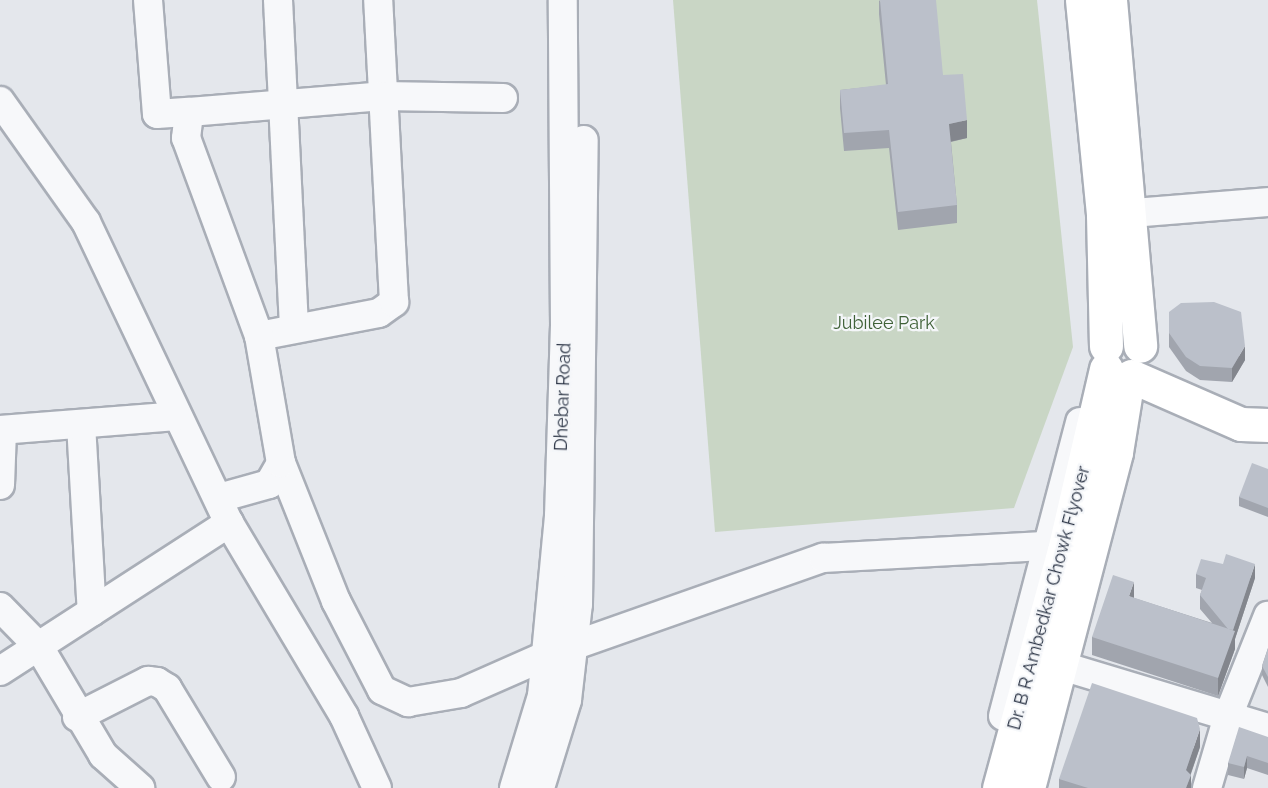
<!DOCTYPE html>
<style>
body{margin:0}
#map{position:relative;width:1268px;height:788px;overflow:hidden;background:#e4e7ec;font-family:Raleway,sans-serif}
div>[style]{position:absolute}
.green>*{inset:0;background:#c9d6c5}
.roads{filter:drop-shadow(2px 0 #a9aeb7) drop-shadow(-2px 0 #a9aeb7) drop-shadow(0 2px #a9aeb7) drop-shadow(0 -2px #a9aeb7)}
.minor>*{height:28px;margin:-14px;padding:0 14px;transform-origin:14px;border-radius:14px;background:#f7f8fa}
.major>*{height:33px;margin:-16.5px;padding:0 16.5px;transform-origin:16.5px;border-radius:16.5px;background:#fff}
.wall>*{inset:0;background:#a1a5ae}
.shaded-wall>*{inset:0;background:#83868d}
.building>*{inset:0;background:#bbc0ca}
span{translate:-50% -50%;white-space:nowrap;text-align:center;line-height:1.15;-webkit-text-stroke:4.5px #f4f6f9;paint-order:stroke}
.park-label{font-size:18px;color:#3f6138}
.street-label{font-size:18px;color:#2b3445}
</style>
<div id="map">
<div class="green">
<i style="clip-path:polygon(673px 0,1037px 0,1073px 347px,1014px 508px,715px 532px)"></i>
</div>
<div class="roads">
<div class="minor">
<i style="left:148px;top:0;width:114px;rotate:85.5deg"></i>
<i style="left:157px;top:114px;width:32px;rotate:-4deg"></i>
<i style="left:278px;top:0;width:326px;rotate:87.2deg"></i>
<i style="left:0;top:101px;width:148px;rotate:54.6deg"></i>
<i style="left:86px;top:222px;width:333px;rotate:64.6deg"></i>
<i style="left:229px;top:523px;width:225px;rotate:59.2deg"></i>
<i style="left:344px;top:716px;width:79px;rotate:65.4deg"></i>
<i style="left:1108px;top:215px;width:161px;rotate:-4.6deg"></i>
<i style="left:259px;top:336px;width:122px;rotate:-10.9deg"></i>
<i style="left:379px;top:313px;width:19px;rotate:-36deg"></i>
<i style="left:394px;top:302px;width:302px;rotate:-93deg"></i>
<i style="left:81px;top:424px;width:188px;rotate:86.7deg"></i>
<i style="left:0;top:430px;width:177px;rotate:-4.5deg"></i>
<i style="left:281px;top:463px;width:149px;rotate:68.3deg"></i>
<i style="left:336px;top:601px;width:100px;rotate:62.7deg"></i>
<i style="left:382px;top:690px;width:29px;rotate:25deg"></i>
<i style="left:408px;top:702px;width:54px;rotate:-9.6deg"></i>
<i style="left:461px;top:693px;width:94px;rotate:-23.8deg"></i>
<i style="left:547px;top:655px;width:293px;rotate:-19.4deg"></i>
<i style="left:823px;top:558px;width:221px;rotate:-3.1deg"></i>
<i style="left:0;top:485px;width:55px;rotate:-87.9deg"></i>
<i style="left:219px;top:498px;width:52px;rotate:-15.6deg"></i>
<i style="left:269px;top:484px;width:24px;rotate:-60deg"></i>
<i style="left:281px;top:463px;width:129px;rotate:-99.8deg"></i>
<i style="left:259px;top:336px;width:211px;rotate:-110.2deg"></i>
<i style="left:186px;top:138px;width:26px;rotate:-83deg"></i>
<i style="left:189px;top:112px;width:194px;rotate:-4.7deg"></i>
<i style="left:382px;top:96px;width:121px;rotate:0.9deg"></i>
<i style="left:0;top:607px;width:56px;rotate:45.7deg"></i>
<i style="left:39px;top:647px;width:126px;rotate:59.3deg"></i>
<i style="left:103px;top:755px;width:50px;rotate:41.7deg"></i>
<i style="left:1072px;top:669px;width:205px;rotate:16.8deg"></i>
<i style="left:0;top:671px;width:273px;rotate:-32.9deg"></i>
<i style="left:1003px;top:716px;width:304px;rotate:-75.3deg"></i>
<i style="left:77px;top:717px;width:80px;rotate:-26.9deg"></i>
<i style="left:148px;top:681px;width:9px;rotate:6deg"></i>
<i style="left:157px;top:682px;width:12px;rotate:31deg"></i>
<i style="left:167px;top:688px;width:104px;rotate:58.8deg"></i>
<i style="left:514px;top:788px;width:96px;rotate:-73.1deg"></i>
<i style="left:542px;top:696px;width:181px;rotate:-84.6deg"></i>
<i style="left:559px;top:516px;width:191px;rotate:-88.2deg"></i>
<i style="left:565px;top:325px;width:325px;rotate:-90.4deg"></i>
<i style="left:540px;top:788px;width:92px;rotate:-72.9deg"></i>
<i style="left:567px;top:700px;width:97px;rotate:-83.5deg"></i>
<i style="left:578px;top:604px;width:464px;rotate:-89.3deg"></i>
<i style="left:1207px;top:788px;width:75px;rotate:-73.7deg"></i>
<i style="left:1228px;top:716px;width:108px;rotate:-68.2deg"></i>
</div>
<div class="major">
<i style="left:1082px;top:0;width:216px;rotate:84.4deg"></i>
<i style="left:1103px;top:215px;width:131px;rotate:88.7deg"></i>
<i style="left:1110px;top:0;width:347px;rotate:85deg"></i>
<i style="left:1131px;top:376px;width:120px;rotate:23.6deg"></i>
<i style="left:1241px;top:424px;width:27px;rotate:2deg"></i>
<i style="left:999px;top:788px;width:246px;rotate:-74.7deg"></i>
<i style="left:1064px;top:551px;width:187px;rotate:-77deg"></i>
<i style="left:1028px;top:788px;width:347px;rotate:-75.3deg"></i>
<i style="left:1116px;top:452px;width:75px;rotate:-80.8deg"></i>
</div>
</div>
<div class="wall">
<i style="clip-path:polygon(879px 0,943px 75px,967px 138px,951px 142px,957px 205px,957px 223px,898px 230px,889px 148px,844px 151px,840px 108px,840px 90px,886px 85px,879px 14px)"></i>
<i style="clip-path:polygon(1169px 312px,1245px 360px,1232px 382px,1200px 380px,1186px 371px,1169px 347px)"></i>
<i style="clip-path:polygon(1268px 469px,1268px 517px,1239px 506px,1239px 497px)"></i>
<i style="clip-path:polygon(1196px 574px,1255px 578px,1235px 639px,1235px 649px,1218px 696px,1092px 655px,1092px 637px,1134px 598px,1212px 623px,1200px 609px,1200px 595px,1202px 590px,1196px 588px)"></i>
<i style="clip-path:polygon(1268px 648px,1268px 687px,1262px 675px,1262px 666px)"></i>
<i style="clip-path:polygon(1268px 737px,1268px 775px,1247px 768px,1244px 779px,1228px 775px,1228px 763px)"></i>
<i style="clip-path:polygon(1200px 747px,1191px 774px,1191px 788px,1059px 788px,1059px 779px)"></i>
</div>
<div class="shaded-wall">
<i style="clip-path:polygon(967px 120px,967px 138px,949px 142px,949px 124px)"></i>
<i style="clip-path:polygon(1245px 346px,1245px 360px,1232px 382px,1232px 368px)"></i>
<i style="clip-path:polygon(1255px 564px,1255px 578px,1235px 639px,1235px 649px,1218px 696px,1218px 678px,1232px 633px)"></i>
<i style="clip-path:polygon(1134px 582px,1134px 600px,1129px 596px)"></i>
<i style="clip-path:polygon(1200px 729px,1200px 747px,1186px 787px,1186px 770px)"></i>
<i style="clip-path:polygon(1247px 756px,1247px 768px,1244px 779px,1244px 767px)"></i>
<i style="clip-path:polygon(1191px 775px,1191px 788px,1186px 788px)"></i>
</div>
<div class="building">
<i style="clip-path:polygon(880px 0,936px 0,943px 75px,963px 74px,967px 120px,949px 124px,957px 205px,898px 212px,889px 130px,844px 133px,840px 90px,888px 84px)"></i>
<i style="clip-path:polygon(1214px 302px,1241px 312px,1245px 346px,1232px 368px,1200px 366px,1186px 357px,1169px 333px,1169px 312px,1181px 303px)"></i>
<i style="clip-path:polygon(1252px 463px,1268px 469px,1268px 508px,1239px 497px)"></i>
<i style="clip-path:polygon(1226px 554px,1255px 564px,1233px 630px,1228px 629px,1200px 595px,1206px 578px,1196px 574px,1201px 559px,1223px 564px)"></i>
<i style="clip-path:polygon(1113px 575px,1134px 582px,1129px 596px,1235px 631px,1218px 678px,1092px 637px)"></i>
<i style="clip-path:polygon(1268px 648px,1268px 677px,1262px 666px)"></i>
<i style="clip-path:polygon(1092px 683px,1197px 718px,1200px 729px,1186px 770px,1191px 775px,1186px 788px,1088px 788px,1059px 779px)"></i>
<i style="clip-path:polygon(1239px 727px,1268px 737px,1268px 763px,1247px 756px,1244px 767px,1228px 763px)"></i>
</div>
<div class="park-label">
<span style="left:884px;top:323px">Jubilee Park</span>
</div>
<div class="street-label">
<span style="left:563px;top:397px;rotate:-88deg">Dhebar Road</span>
<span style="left:1049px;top:598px;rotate:-75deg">Dr. B R Ambedkar Chowk Flyover</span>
</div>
</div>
